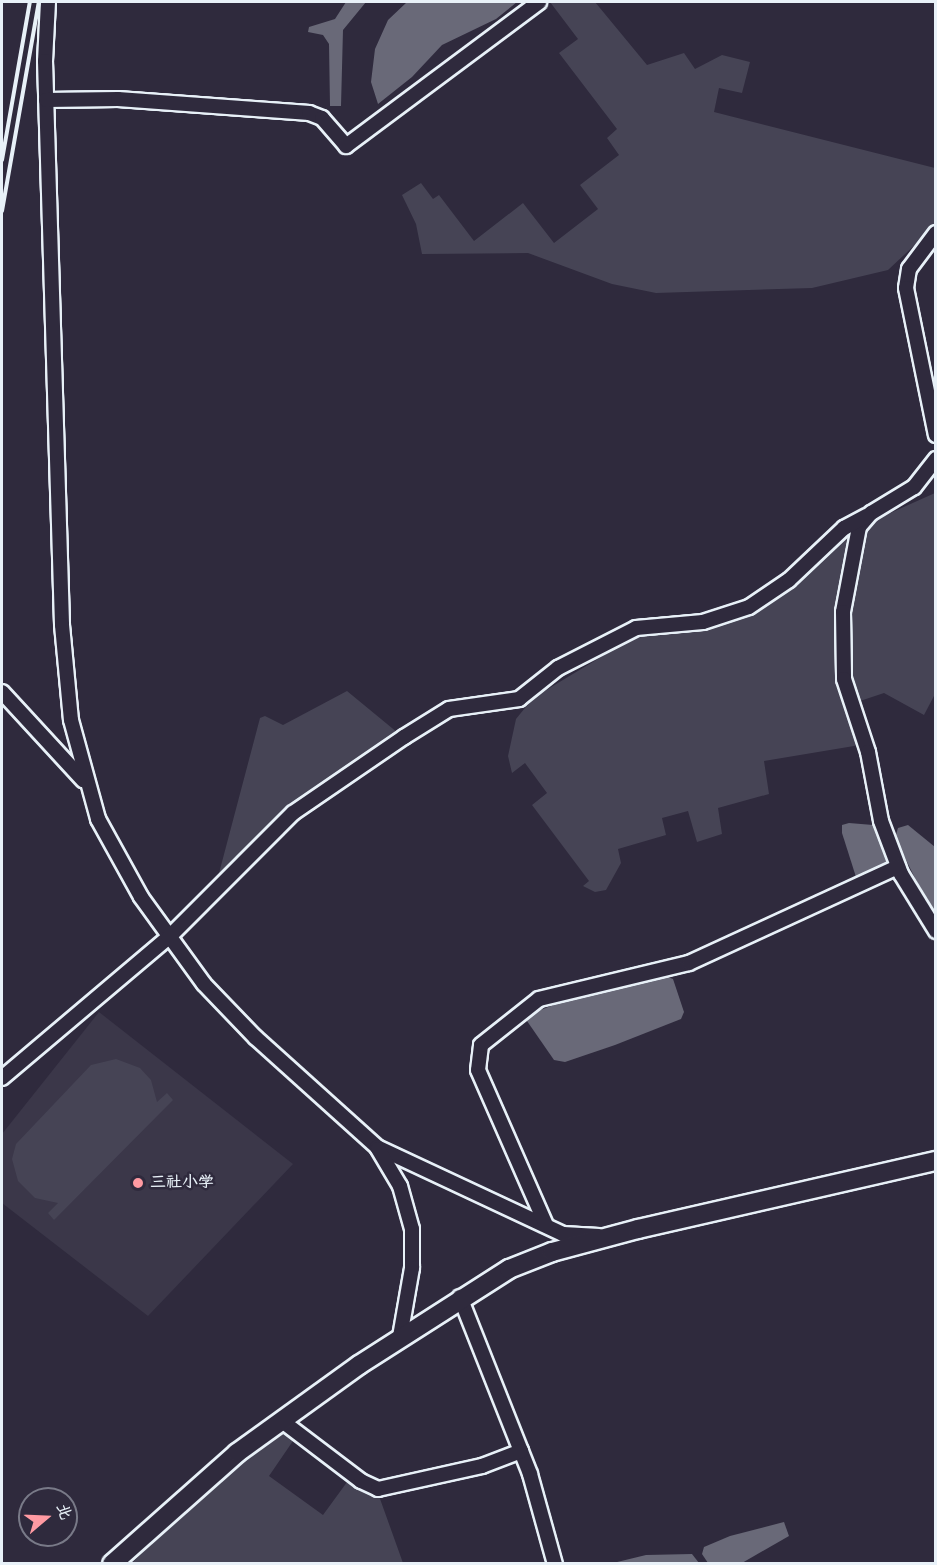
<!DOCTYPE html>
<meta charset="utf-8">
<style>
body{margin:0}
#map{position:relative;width:937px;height:1565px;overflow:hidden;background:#2f2a3d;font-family:Kalam,"LXGW WenKai TC",sans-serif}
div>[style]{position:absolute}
.built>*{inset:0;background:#3b3749}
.green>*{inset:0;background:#464455}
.water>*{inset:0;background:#696978}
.roads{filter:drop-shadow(2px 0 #e8f1f8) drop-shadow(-2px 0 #e8f1f8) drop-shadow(0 2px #e8f1f8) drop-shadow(0 -2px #e8f1f8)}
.minor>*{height:14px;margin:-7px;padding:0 7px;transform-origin:7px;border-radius:7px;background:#2f2a3d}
.tertiary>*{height:18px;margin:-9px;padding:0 9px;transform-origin:9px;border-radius:9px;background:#2f2a3d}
.rail>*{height:4px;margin:-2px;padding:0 2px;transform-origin:2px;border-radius:2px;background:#e8f1f8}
.dots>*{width:16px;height:16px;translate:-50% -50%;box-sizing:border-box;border:3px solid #2f2a3d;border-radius:50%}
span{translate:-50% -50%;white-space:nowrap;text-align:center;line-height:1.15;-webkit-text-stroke:5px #2f2a3d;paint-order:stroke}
.poi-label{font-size:16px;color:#e8f1f8;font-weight:700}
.left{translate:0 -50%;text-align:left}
.frame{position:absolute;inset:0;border:3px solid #e8f1f8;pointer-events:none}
.north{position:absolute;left:18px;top:1487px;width:60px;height:60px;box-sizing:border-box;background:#2f2a3d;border:2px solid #797a88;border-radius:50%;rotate:71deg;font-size:16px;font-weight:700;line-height:24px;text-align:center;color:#e8f1f8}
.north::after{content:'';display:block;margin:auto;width:21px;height:27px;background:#ff9aa2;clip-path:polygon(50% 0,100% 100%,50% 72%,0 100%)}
</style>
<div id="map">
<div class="built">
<i style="clip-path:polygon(99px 1012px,293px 1164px,148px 1316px,2px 1203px,2px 1134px)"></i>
</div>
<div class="green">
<i style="clip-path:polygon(550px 2px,595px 2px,647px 65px,684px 53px,695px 69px,722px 55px,750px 62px,742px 93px,719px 88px,714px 112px,935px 168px,935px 226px,888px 270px,812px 288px,656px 293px,612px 284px,528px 253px,422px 254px,416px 224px,402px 195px,421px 183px,433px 199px,439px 195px,474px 241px,523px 203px,554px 243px,598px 209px,580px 185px,619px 155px,607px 138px,617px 129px,559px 53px,578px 39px)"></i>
<i style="clip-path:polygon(935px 493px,935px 694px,924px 715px,884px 693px,845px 706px,860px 745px,764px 761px,769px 794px,718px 808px,722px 834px,697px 842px,688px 811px,662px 818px,666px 835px,618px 849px,621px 863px,606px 890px,595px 892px,583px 886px,589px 881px,532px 805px,547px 793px,525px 763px,512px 773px,508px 756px,516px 719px,533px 698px,626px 642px,655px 632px,747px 616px,786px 592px,839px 536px)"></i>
<i style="clip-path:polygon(347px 691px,398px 733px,271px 824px,218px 877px,260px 718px,265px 716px,283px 725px)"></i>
<i style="clip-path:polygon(116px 1059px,140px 1068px,151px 1080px,157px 1102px,167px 1093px,173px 1100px,54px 1220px,48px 1213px,58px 1203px,35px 1198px,18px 1181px,12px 1159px,16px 1144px,91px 1065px)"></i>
<i style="clip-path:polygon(281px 1431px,295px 1438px,269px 1476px,323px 1515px,350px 1478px,379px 1496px,403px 1563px,131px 1564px,213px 1484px)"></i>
</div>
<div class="water">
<i style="clip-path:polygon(346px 2px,366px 2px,343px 30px,341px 106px,330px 106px,329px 44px,323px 35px,308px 32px,309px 27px,335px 19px)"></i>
<i style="clip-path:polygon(407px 2px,517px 2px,496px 19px,442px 45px,412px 77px,378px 104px,371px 82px,375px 49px,388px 20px)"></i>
<i style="clip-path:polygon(849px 823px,873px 825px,890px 864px,856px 877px,842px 833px,842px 825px)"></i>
<i style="clip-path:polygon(908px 825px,935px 847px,935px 918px,895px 838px,898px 828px)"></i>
<i style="clip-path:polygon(663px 975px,673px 979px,684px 1012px,681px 1019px,615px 1045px,565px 1062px,554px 1060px,527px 1021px,530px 1014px,572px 998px)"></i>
<i style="clip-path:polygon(784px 1522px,789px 1536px,742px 1563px,708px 1563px,702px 1554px,704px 1547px,730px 1536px)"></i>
<i style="clip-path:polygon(692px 1554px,699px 1563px,613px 1563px,646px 1555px)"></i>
</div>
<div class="roads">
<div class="minor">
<i style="left:48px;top:2px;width:59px;rotate:92.9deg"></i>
<i style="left:45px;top:61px;width:564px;rotate:88.27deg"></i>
<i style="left:62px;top:625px;width:95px;rotate:84.6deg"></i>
<i style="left:71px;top:720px;width:103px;rotate:74.7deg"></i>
<i style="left:98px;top:819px;width:89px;rotate:61.1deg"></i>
<i style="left:141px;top:897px;width:107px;rotate:54.1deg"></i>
<i style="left:204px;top:984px;width:75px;rotate:46.1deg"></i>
<i style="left:256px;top:1038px;width:163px;rotate:42deg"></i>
<i style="left:377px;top:1147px;width:205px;rotate:25.1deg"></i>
<i style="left:563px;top:1234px;width:36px;rotate:3deg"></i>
<i style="left:46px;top:100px;width:72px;rotate:-0.8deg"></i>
<i style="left:118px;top:99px;width:192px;rotate:4.2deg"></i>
<i style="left:309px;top:113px;width:14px;rotate:21deg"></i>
<i style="left:322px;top:118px;width:37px;rotate:49deg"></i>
<i style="left:346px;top:146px;width:241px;rotate:-36.7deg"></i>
<i style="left:936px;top:233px;width:45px;rotate:126.9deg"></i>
<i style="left:909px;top:269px;width:19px;rotate:99deg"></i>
<i style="left:906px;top:288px;width:150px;rotate:78.5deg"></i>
<i style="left:936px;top:459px;width:36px;rotate:128deg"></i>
<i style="left:914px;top:487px;width:50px;rotate:148.8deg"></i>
<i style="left:871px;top:513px;width:18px;rotate:131deg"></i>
<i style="left:859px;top:527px;width:86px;rotate:100.7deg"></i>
<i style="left:843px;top:612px;width:67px;rotate:89.1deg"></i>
<i style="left:844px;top:679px;width:77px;rotate:71.8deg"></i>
<i style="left:868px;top:752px;width:70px;rotate:79.3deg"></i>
<i style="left:881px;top:821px;width:57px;rotate:69.3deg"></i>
<i style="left:901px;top:874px;width:67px;rotate:58.4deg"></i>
<i style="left:2px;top:692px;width:120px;rotate:47.4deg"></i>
<i style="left:2px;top:1078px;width:219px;rotate:-40.2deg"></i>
<i style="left:169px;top:937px;width:175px;rotate:-45deg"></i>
<i style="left:293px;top:813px;width:135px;rotate:-34.4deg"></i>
<i style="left:404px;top:737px;width:53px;rotate:-31.9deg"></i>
<i style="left:449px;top:709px;width:71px;rotate:-8.1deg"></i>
<i style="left:519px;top:699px;width:50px;rotate:-38.5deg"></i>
<i style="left:558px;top:668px;width:88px;rotate:-27.1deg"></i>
<i style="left:636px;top:628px;width:67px;rotate:-5.1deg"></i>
<i style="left:703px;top:622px;width:48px;rotate:-18.1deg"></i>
<i style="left:749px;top:607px;width:48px;rotate:-34deg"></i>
<i style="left:789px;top:580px;width:76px;rotate:-43.4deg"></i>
<i style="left:844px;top:528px;width:26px;rotate:-28deg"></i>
<i style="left:378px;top:1149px;width:43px;rotate:59.3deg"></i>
<i style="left:400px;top:1186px;width:45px;rotate:74.4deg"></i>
<i style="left:412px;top:1229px;width:39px;rotate:90deg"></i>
<i style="left:412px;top:1268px;width:70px;rotate:99.9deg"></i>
<i style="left:546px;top:1225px;width:169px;rotate:-113.7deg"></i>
<i style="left:478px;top:1070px;width:25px;rotate:-83deg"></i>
<i style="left:481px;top:1045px;width:74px;rotate:-38.4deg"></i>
<i style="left:539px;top:999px;width:154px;rotate:-13.5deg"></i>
<i style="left:689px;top:963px;width:230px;rotate:-24.7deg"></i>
<i style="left:460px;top:1297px;width:190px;rotate:68.4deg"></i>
<i style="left:530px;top:1474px;width:93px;rotate:74.5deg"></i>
<i style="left:282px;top:1421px;width:99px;rotate:37.2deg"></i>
<i style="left:361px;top:1481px;width:19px;rotate:25deg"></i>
<i style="left:378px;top:1489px;width:107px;rotate:-12.5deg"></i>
<i style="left:482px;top:1466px;width:42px;rotate:-21deg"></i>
</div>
<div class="tertiary">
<i style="left:112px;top:1564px;width:167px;rotate:-41.6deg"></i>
<i style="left:237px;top:1453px;width:150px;rotate:-35.8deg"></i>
<i style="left:359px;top:1365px;width:178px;rotate:-32.6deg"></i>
<i style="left:509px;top:1269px;width:46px;rotate:-21.6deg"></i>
<i style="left:552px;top:1252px;width:89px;rotate:-15deg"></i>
<i style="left:638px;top:1229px;width:306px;rotate:-12.9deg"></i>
</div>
</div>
<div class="rail">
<i style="left:2px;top:160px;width:160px;rotate:-80deg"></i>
<i style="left:2px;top:211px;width:212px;rotate:-80deg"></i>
</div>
<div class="dots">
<i style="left:138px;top:1183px;background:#ff9aa2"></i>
</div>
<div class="poi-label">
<span class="left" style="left:150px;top:1183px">三社小学</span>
</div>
<div class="frame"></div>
<div class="north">北</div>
</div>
